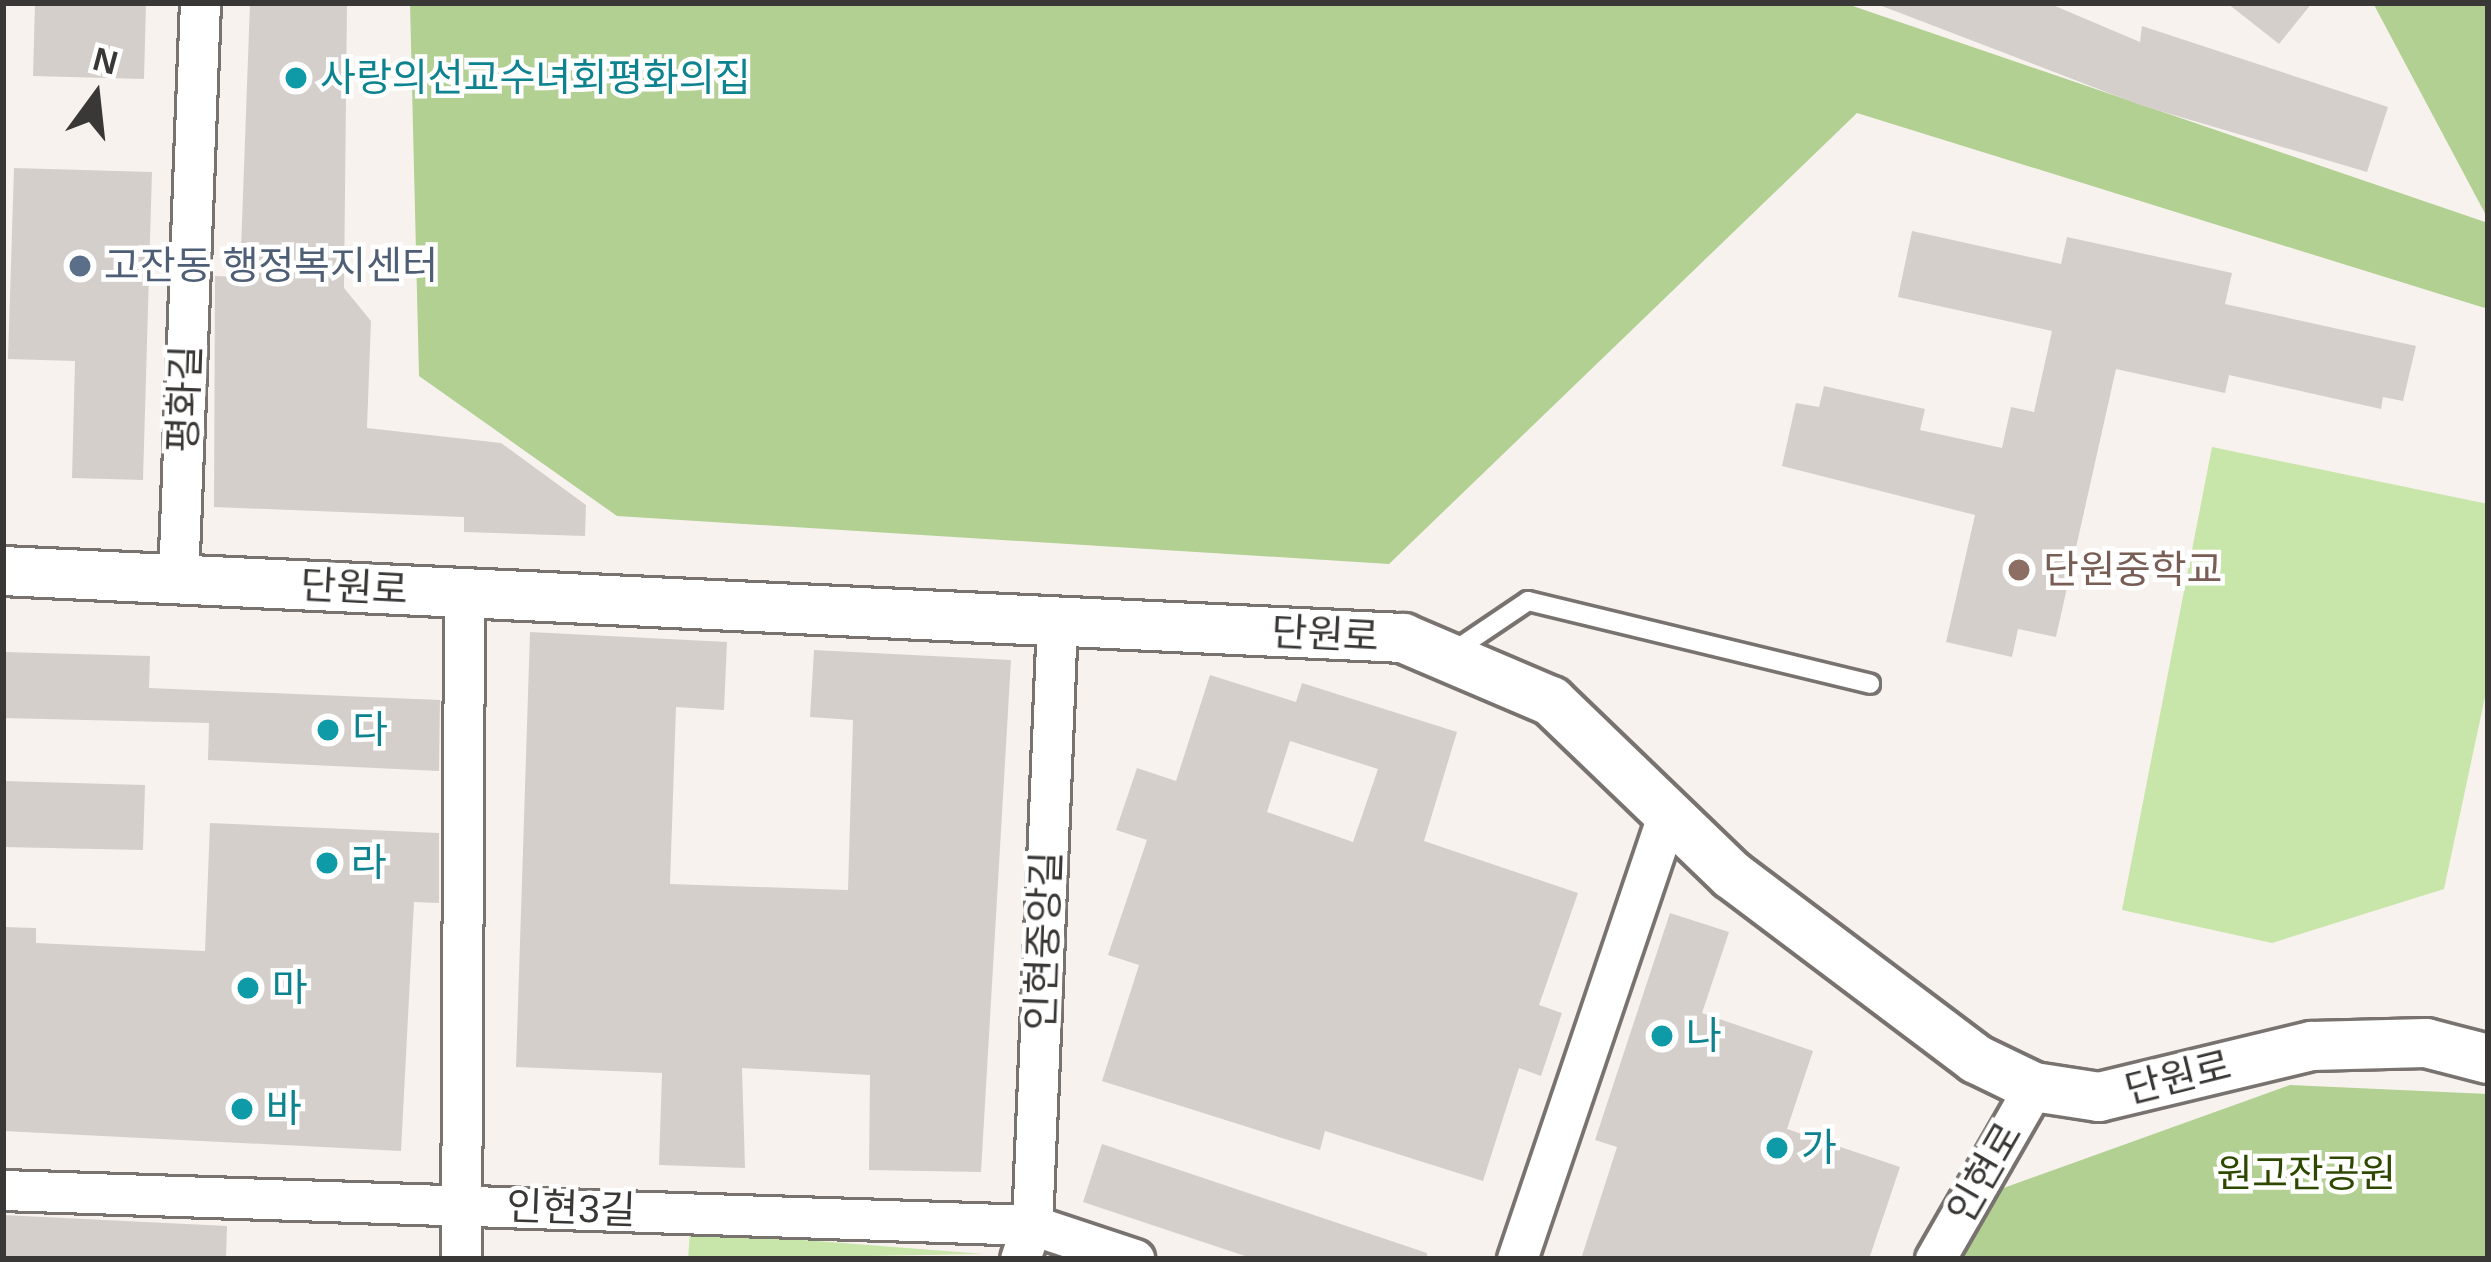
<!DOCTYPE html>
<meta charset="utf-8">
<style>
body{margin:0}
#map{position:relative;width:2491px;height:1262px;overflow:hidden;background:#f8f2ee;font-family:Arial,"Noto Sans KR",sans-serif}
div>[style]{position:absolute}
.green>*{inset:0;background:#c8e5aa}
.forest>*{inset:0;background:#b1d091}
.building>*{inset:0;background:#d5cfcc}
.roads{filter:drop-shadow(3px 0 #797370) drop-shadow(-3px 0 #797370) drop-shadow(0 3px #797370) drop-shadow(0 -3px #797370)}
.service>*{height:18px;margin:-9px;padding:0 9px;transform-origin:9px;border-radius:9px;background:#fff}
.minor>*{height:39px;margin:-19.5px;padding:0 19.5px;transform-origin:19.5px;border-radius:19.5px;background:#fff}
.tertiary>*{height:48px;margin:-24px;padding:0 24px;transform-origin:24px;border-radius:24px;background:#fff}
.dots>*{width:33px;height:33px;translate:-50% -50%;box-sizing:border-box;border:6px solid #fff;border-radius:50%}
span{translate:-50% -50%;white-space:nowrap;text-align:center;line-height:1.15;-webkit-text-stroke:9px #fff;paint-order:stroke}
.culture-label{font-size:39px;color:#0d838f}
.left{translate:0 -50%;text-align:left}
.service-label{font-size:39px;color:#4e5e75}
.street-label{font-size:39px;color:#3a3836}
.education-label{font-size:39px;color:#785e54}
.park-label{font-size:39px;color:#2e4800}
.frame{position:absolute;inset:0;border:6px solid #3a3836;pointer-events:none}
.north{position:absolute;left:36px;top:36px;width:120px;height:120px;-webkit-text-stroke:9px #fff;paint-order:stroke;rotate:15deg;font-size:33px;font-weight:700;line-height:48px;text-align:center;color:#3a3836}
.north::after{content:'';display:block;margin:auto;width:42px;height:54px;background:#3a3836;clip-path:polygon(50% 0,100% 100%,50% 72%,0 100%)}
</style>
<div id="map">
<div class="green">
<i style="clip-path:polygon(2212px 447px,2488px 504px,2488px 683px,2444px 889px,2272px 943px,2122px 910px)"></i>
<i style="clip-path:polygon(690px 1231px,984px 1254px,688px 1259px)"></i>
</div>
<div class="forest">
<i style="clip-path:polygon(410px 3px,1844px 3px,2488px 223px,2488px 309px,1857px 113px,1389px 564px,617px 516px,419px 376px)"></i>
<i style="clip-path:polygon(2373px 3px,2488px 3px,2488px 219px)"></i>
<i style="clip-path:polygon(2290px 1085px,2488px 1094px,2488px 1259px,1954px 1259px,1987px 1194px)"></i>
</div>
<div class="building">
<i style="clip-path:polygon(35px 3px,146px 3px,144px 79px,33px 76px)"></i>
<i style="clip-path:polygon(250px 3px,347px 3px,344px 288px,371px 321px,367px 428px,501px 443px,586px 505px,585px 536px,464px 532px,464px 517px,214px 507px,215px 276px,240px 277px)"></i>
<i style="clip-path:polygon(1874px 3px,2048px 3px,2140px 42px,2142px 26px,2388px 107px,2367px 172px,2140px 105px)"></i>
<i style="clip-path:polygon(2227px 3px,2312px 3px,2279px 44px)"></i>
<i style="clip-path:polygon(14px 168px,152px 172px,143px 480px,72px 478px,75px 361px,8px 359px)"></i>
<i style="clip-path:polygon(1912px 231px,2061px 264px,2067px 237px,2232px 273px,2225px 304px,2416px 346px,2403px 401px,2383px 397px,2381px 409px,2229px 375px,2225px 393px,2116px 369px,2056px 637px,2018px 629px,2012px 657px,1946px 642px,1975px 515px,1782px 466px,1796px 403px,1819px 407px,1824px 386px,1925px 409px,1920px 430px,2002px 448px,2011px 407px,2034px 412px,2052px 331px,1898px 297px)"></i>
<i style="clip-path:polygon(530px 632px,727px 642px,724px 710px,676px 707px,670px 884px,848px 890px,853px 720px,810px 717px,814px 650px,1011px 660px,981px 1172px,869px 1170px,870px 1075px,742px 1068px,745px 1168px,659px 1165px,662px 1073px,516px 1067px)"></i>
<i style="clip-path:polygon(3px 652px,150px 656px,149px 688px,440px 700px,439px 771px,208px 760px,209px 723px,3px 718px)"></i>
<i style="clip-path:polygon(evenodd,1210px 675px,1296px 702px,1302px 683px,1457px 732px,1424px 841px,1578px 893px,1539px 1005px,1562px 1013px,1541px 1076px,1519px 1068px,1483px 1181px,1325px 1131px,1320px 1150px,1102px 1081px,1139px 965px,1108px 955px,1147px 840px,1116px 830px,1137px 768px,1176px 781px,1210px 675px,1290px 741px,1378px 769px,1353px 842px,1267px 812px,1290px 741px)"></i>
<i style="clip-path:polygon(3px 781px,145px 785px,143px 850px,3px 847px)"></i>
<i style="clip-path:polygon(210px 823px,439px 833px,439px 903px,414px 902px,401px 1151px,3px 1131px,3px 927px,36px 928px,36px 943px,205px 951px)"></i>
<i style="clip-path:polygon(1670px 913px,1729px 932px,1702px 1013px,1813px 1051px,1787px 1129px,1900px 1167px,1869px 1259px,1581px 1259px,1617px 1147px,1595px 1140px)"></i>
<i style="clip-path:polygon(1102px 1144px,1427px 1253px,1427px 1259px,1254px 1259px,1083px 1202px)"></i>
<i style="clip-path:polygon(3px 1215px,227px 1226px,226px 1259px,3px 1259px)"></i>
</div>
<div class="roads">
<div class="service">
<i style="left:1451px;top:653px;width:93px;rotate:-34deg"></i>
<i style="left:1528px;top:601px;width:352px;rotate:13.6deg"></i>
</div>
<div class="minor">
<i style="left:178px;top:580px;width:577px;rotate:-87.82deg"></i>
<i style="left:3px;top:1190px;width:1030px;rotate:1.95deg"></i>
<i style="left:1032px;top:1225px;width:108px;rotate:18.4deg"></i>
<i style="left:461px;top:1259px;width:666px;rotate:-89.74deg"></i>
<i style="left:1020px;top:1259px;width:36px;rotate:-71deg"></i>
<i style="left:1032px;top:1225px;width:604px;rotate:-87.63deg"></i>
<i style="left:1517px;top:1259px;width:473px;rotate:-71.3deg"></i>
<i style="left:1935px;top:1259px;width:198px;rotate:-60.1deg"></i>
</div>
<div class="tertiary">
<i style="left:3px;top:571px;width:1402px;rotate:2.74deg"></i>
<i style="left:1403px;top:638px;width:161px;rotate:23.1deg"></i>
<i style="left:1551px;top:701px;width:251px;rotate:43.9deg"></i>
<i style="left:1732px;top:875px;width:306px;rotate:37deg"></i>
<i style="left:1976px;top:1059px;width:64px;rotate:25.8deg"></i>
<i style="left:2034px;top:1087px;width:66px;rotate:8.7deg"></i>
<i style="left:2099px;top:1097px;width:219px;rotate:-13.5deg"></i>
<i style="left:2312px;top:1046px;width:114px;rotate:-1.5deg"></i>
<i style="left:2426px;top:1043px;width:64px;rotate:14.5deg"></i>
</div>
</div>
<div class="dots">
<i style="left:296px;top:78px;background:#0f9aa8"></i>
<i style="left:80px;top:266px;background:#5c6f8a"></i>
<i style="left:2019px;top:570px;background:#8d6e63"></i>
<i style="left:328px;top:730px;background:#0f9aa8"></i>
<i style="left:327px;top:863px;background:#0f9aa8"></i>
<i style="left:248px;top:988px;background:#0f9aa8"></i>
<i style="left:1662px;top:1036px;background:#0f9aa8"></i>
<i style="left:242px;top:1109px;background:#0f9aa8"></i>
<i style="left:1777px;top:1148px;background:#0f9aa8"></i>
</div>
<div class="culture-label">
<span class="left" style="left:320px;top:78px">사랑의선교수녀회평화의집</span>
<span class="left" style="left:352px;top:730px">다</span>
<span class="left" style="left:351px;top:863px">라</span>
<span class="left" style="left:272px;top:988px">마</span>
<span class="left" style="left:1686px;top:1036px">나</span>
<span class="left" style="left:266px;top:1109px">바</span>
<span class="left" style="left:1801px;top:1148px">가</span>
</div>
<div class="service-label">
<span class="left" style="left:104px;top:266px">고잔동 행정복지센터</span>
</div>
<div class="street-label">
<span style="left:185px;top:399px;rotate:-88deg">평화길</span>
<span style="left:354px;top:588px;rotate:3deg">단원로</span>
<span style="left:1325px;top:635px;rotate:3deg">단원로</span>
<span style="left:1044px;top:941px;rotate:-88deg">인현중앙길</span>
<span style="left:2178px;top:1078px;rotate:-14deg">단원로</span>
<span style="left:1985px;top:1173px;rotate:-60deg">인현로</span>
<span style="left:571px;top:1209px;rotate:2deg">인현3길</span>
</div>
<div class="education-label">
<span class="left" style="left:2043px;top:570px">단원중학교</span>
</div>
<div class="park-label">
<span style="left:2306px;top:1174px">원고잔공원</span>
</div>
<div class="frame"></div>
<div class="north">N</div>
</div>
